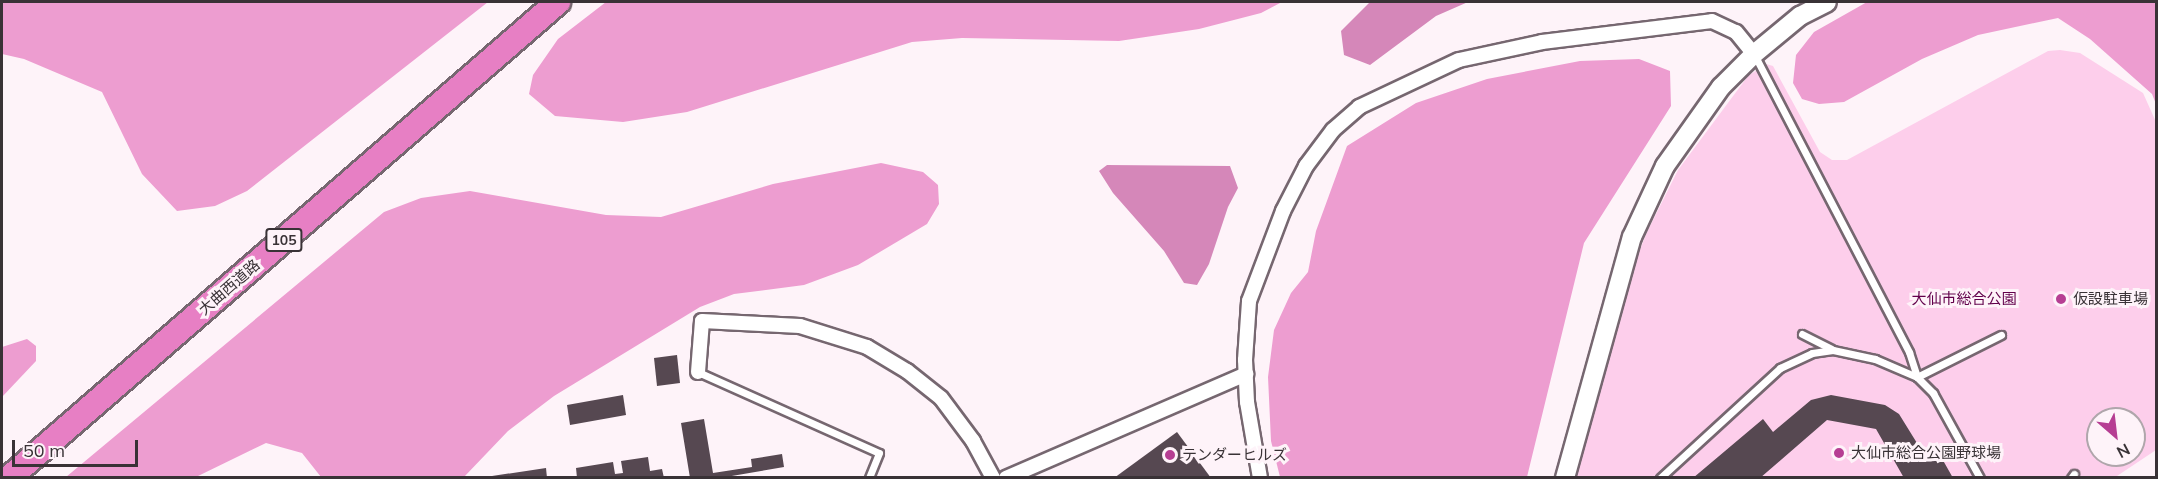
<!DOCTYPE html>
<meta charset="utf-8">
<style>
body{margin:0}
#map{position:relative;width:2158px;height:479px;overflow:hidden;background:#fef3f9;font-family:Mulish,"Noto Sans JP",sans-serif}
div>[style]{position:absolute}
.green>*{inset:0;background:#fdceeb}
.forest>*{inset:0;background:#ed9dd0}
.water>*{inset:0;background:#d587b9}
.building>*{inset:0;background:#564851}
.roads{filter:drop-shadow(2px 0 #766770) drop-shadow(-2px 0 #766770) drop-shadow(0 2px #766770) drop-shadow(0 -2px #766770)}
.lane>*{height:7px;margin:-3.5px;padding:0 3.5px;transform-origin:3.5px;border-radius:3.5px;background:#fff}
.street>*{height:14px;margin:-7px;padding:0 7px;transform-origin:7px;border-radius:7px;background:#fff}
.secondary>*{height:18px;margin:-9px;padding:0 9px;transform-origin:9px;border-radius:9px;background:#fff}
.highway>*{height:24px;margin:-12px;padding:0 12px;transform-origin:12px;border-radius:12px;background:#e77fc4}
.dots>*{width:16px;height:16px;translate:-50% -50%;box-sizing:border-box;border:3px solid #fef3f9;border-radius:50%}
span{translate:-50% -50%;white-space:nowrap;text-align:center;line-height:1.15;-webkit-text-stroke:6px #fef3f9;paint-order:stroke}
.shield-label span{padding:2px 4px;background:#fef3f9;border:2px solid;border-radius:4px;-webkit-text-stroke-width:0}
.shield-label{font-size:14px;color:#393236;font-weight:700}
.street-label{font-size:15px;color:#393236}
.park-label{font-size:15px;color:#62004b}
.poi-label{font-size:15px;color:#393236}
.left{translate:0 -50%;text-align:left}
.frame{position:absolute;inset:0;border:3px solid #393236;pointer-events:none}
.north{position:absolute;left:2086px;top:407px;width:60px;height:60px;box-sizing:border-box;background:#fef3f9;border:2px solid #afa6ab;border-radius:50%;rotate:152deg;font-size:16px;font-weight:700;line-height:24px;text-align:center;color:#393236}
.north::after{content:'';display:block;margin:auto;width:21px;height:27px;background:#b63e93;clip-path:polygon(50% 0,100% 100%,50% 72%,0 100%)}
.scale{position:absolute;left:12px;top:440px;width:126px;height:27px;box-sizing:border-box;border:3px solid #393236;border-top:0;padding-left:8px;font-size:18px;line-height:21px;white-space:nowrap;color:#393236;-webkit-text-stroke:4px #fef3f9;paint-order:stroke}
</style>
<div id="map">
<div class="green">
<i style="clip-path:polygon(evenodd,2060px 50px,2080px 53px,2143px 93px,2156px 122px,2156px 450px,2114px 478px,1574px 478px,1631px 272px,1647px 232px,1678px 170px,1748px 76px,1766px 64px,1773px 66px,1820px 152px,1832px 160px,1847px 160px,2048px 51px,2060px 50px,2098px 419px,2134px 419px,2134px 455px,2098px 455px,2098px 419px)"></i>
</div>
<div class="forest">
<i style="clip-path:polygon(2px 2px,488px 2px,247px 191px,215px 206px,177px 211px,142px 174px,102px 92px,24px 59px,2px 54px)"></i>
<i style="clip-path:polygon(606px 2px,1282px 2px,1261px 13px,1199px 29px,1119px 41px,962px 38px,912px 42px,687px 112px,623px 122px,555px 116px,529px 94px,533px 75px,558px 39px)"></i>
<i style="clip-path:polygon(1867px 2px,2156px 2px,2156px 104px,2152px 94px,2090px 39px,2058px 18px,1978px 35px,1922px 59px,1844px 102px,1819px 104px,1802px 99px,1793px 83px,1796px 55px,1814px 32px)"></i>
<i style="clip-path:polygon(1639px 59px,1670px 71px,1671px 106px,1584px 243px,1527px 477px,1280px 477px,1271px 441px,1268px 377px,1274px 330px,1291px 293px,1308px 272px,1316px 231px,1347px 146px,1416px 103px,1487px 79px,1580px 61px)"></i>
<i style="clip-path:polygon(881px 163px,923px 172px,938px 185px,939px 204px,927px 224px,858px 265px,804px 285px,734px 294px,700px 307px,554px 396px,508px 431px,464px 477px,321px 477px,302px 453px,266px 443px,196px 477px,66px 477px,384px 212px,421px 198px,470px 191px,606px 215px,661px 217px,773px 184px)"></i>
<i style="clip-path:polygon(27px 339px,36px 346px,36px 361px,2px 397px,2px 347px)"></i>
</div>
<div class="water">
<i style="clip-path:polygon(1370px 2px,1468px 2px,1436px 16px,1370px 65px,1344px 55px,1341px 31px)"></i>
<i style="clip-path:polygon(1107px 165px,1230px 166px,1238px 188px,1228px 207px,1209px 264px,1197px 285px,1184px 283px,1164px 251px,1113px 193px,1099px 171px)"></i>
</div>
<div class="building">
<i style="clip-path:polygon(677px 355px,680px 383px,657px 386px,654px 358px)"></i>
<i style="clip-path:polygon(623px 395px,626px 415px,570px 425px,567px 405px)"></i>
<i style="clip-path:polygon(1831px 395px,1885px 405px,1899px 414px,1925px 456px,1936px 448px,1953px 478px,1904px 478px,1876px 429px,1827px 420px,1760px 478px,1693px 478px,1763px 419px,1773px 432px,1811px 400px)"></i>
<i style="clip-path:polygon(704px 419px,713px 473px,752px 467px,751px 459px,782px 454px,784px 467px,720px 478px,690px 478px,681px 423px)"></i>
<i style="clip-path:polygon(1177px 432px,1211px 478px,1114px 478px)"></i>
<i style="clip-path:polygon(648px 457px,650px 471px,662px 469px,664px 478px,577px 478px,576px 468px,613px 462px,615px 474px,623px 473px,621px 461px)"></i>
<i style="clip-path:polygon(546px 468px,547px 478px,492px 478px,492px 476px)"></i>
</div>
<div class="roads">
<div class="lane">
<i style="left:1755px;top:56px;width:334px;rotate:62.5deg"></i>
<i style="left:1909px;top:352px;width:26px;rotate:72deg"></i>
<i style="left:1917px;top:377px;width:94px;rotate:-26.6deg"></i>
<i style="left:1802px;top:334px;width:33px;rotate:27deg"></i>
<i style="left:698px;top:372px;width:198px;rotate:24.1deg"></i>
<i style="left:879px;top:453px;width:27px;rotate:112deg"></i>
<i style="left:1660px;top:478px;width:163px;rotate:-42.5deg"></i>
<i style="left:1780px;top:368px;width:35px;rotate:-25deg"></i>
<i style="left:1812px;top:353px;width:21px;rotate:-8deg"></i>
<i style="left:1833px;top:350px;width:43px;rotate:12.1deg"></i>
<i style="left:1875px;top:359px;width:46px;rotate:23.2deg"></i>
<i style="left:1917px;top:377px;width:23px;rotate:45deg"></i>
<i style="left:1933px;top:393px;width:97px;rotate:61.1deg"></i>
<i style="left:2071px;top:478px;width:5px;rotate:-53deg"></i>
</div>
<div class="street">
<i style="left:698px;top:372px;width:51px;rotate:-85.5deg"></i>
<i style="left:702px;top:321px;width:98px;rotate:2.9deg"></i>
<i style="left:800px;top:326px;width:70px;rotate:17.4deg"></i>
<i style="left:867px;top:347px;width:47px;rotate:31deg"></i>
<i style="left:907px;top:371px;width:43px;rotate:38.5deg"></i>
<i style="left:941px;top:398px;width:54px;rotate:53.3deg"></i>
<i style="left:973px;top:441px;width:42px;rotate:61.6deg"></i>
<i style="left:1006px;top:478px;width:262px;rotate:-23.4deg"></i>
<i style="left:1260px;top:478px;width:77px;rotate:-99.7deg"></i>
<i style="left:1247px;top:402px;width:42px;rotate:-92.7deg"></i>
<i style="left:1245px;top:360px;width:59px;rotate:-86.1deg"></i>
<i style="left:1249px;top:301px;width:96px;rotate:-69.3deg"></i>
<i style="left:1283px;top:211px;width:51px;rotate:-62.9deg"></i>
<i style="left:1306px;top:166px;width:45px;rotate:-53.1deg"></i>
<i style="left:1333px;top:130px;width:35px;rotate:-41deg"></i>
<i style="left:1359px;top:107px;width:110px;rotate:-25.2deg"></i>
<i style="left:1459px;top:60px;width:85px;rotate:-12.2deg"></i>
<i style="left:1542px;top:42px;width:171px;rotate:-7deg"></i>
<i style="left:1712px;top:21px;width:26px;rotate:25deg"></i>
<i style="left:1736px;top:32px;width:28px;rotate:51deg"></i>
</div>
<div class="secondary">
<i style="left:1565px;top:478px;width:250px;rotate:-74.5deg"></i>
<i style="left:1632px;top:237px;width:78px;rotate:-65.1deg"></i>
<i style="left:1665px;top:166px;width:97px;rotate:-54.7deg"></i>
<i style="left:1721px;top:87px;width:47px;rotate:-45deg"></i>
<i style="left:1754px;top:54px;width:60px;rotate:-39.6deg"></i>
<i style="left:1800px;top:16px;width:30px;rotate:-27deg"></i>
</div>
<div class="highway">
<i style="left:9px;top:478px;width:727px;rotate:-40.93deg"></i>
</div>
</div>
<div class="dots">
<i style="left:2061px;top:299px;background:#b63e93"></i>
<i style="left:1839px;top:453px;background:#b63e93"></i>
<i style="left:1170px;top:455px;background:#b63e93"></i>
</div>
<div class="shield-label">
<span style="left:284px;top:240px">105</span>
</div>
<div class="street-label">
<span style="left:229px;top:287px;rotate:-41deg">大曲西道路</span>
</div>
<div class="park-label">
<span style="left:1964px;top:299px">大仙市総合公園</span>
</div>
<div class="poi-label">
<span class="left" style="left:2073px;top:299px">仮設駐車場</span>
<span class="left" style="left:1851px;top:453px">大仙市総合公園野球場</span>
<span class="left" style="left:1182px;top:455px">テンダーヒルズ</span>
</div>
<div class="frame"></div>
<div class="north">N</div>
<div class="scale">50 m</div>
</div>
